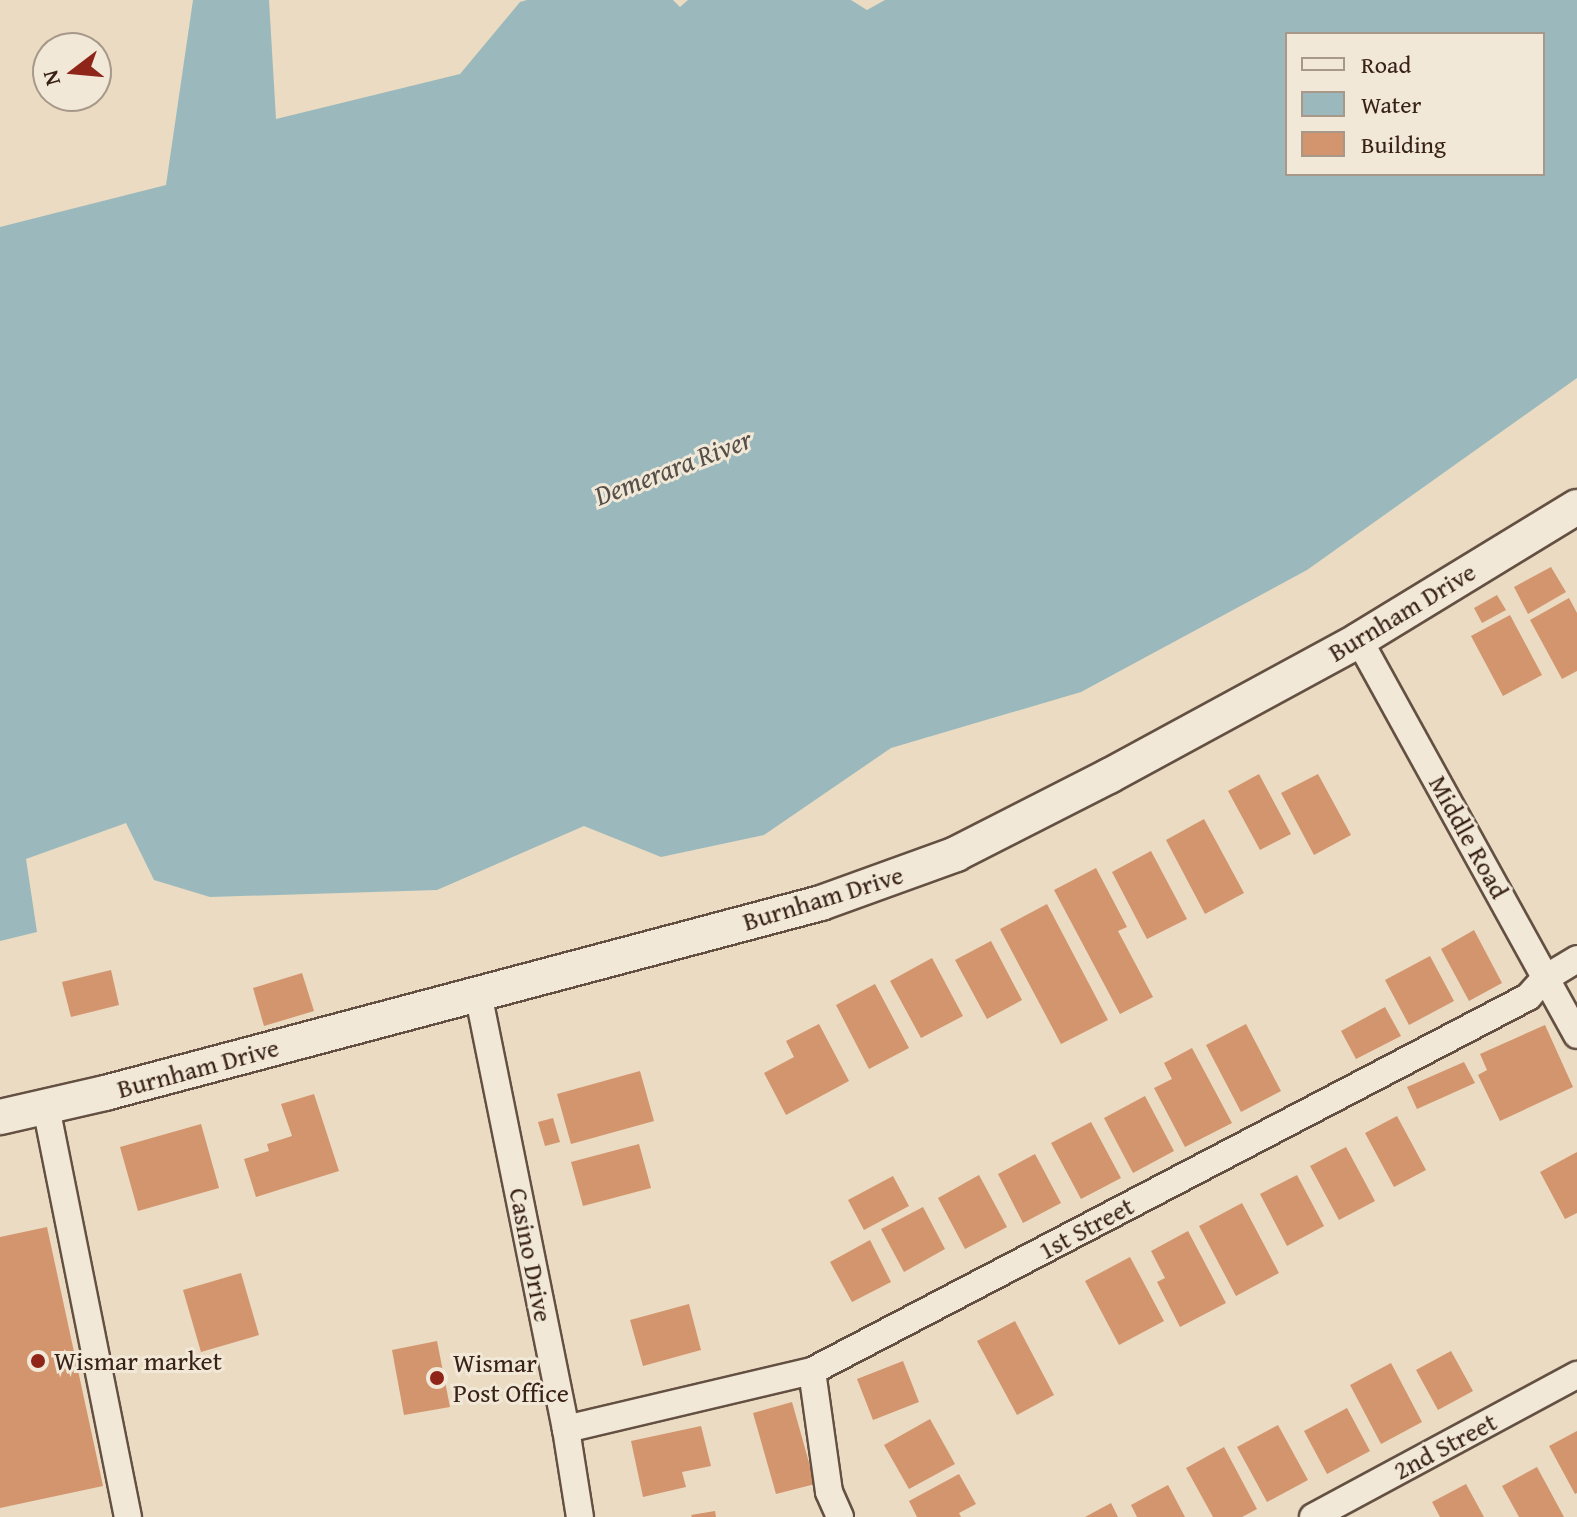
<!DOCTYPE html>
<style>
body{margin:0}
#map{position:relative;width:1577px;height:1517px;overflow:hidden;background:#eadbc2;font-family:"Gentium Book Plus",serif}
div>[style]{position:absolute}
.water>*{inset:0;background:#9bb9bc}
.building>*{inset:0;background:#d3956e}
.roads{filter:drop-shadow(2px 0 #645042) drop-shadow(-2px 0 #645042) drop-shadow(0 2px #645042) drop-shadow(0 -2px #645042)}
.minor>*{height:26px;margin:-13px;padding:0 13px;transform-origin:13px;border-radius:13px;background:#f1e8d7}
.tertiary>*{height:34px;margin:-17px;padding:0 17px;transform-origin:17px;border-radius:17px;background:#f1e8d7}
.dots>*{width:22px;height:22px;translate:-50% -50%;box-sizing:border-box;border:4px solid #f1e8d7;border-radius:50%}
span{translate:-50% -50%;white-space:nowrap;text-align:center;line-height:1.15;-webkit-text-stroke:6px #f1e8d7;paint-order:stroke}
.street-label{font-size:26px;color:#382117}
.poi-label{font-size:26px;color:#382117}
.left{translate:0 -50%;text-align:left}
.water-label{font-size:28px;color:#564f49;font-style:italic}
.legend{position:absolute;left:1285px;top:32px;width:260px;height:144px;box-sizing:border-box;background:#f1e8d7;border:2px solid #a7988a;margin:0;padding:10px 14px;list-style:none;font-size:24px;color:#382117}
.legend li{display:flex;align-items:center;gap:16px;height:40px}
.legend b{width:40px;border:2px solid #a7988a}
.north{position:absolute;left:32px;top:32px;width:80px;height:80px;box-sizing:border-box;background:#f1e8d7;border:2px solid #a7988a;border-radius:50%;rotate:254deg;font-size:22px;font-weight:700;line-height:32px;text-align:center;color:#382117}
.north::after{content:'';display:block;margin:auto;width:28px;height:36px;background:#8f2418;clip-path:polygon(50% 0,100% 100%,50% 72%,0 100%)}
</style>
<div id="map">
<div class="water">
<i style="clip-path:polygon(evenodd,193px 0,269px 0,276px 119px,460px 74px,520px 2px,527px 0,673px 0,680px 7px,688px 0,851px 0,867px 10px,885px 0,1577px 0,1577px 378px,1307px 570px,1081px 692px,891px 748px,764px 835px,661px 857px,584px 826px,437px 890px,210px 897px,154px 880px,126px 823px,26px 859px,37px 932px,0 941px,0 227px,166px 185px,193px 0,1287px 34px,1543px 34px,1543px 174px,1287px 174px,1287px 34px)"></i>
</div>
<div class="building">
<i style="clip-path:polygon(1551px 567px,1566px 592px,1528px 614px,1514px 587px)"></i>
<i style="clip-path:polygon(1497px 595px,1506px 610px,1482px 623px,1474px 608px)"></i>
<i style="clip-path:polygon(1569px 598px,1577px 613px,1577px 671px,1562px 679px,1530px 620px)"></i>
<i style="clip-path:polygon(1510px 615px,1542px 675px,1503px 696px,1471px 636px)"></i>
<i style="clip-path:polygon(1259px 774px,1291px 834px,1260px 850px,1228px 791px)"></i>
<i style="clip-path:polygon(1318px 774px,1351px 835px,1314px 855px,1281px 793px)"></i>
<i style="clip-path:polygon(1204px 819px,1244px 893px,1205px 914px,1166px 840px)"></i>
<i style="clip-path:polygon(1151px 851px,1187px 919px,1147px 939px,1112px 872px)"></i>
<i style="clip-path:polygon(1096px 868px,1127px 927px,1118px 931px,1153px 997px,1120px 1014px,1054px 890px)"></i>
<i style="clip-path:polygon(1047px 904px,1108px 1020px,1061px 1044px,1000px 929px)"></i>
<i style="clip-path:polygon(1474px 930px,1502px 983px,1469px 1001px,1441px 949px)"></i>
<i style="clip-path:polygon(991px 941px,1022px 1000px,987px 1019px,955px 960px)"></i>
<i style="clip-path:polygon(1430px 956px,1454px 1001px,1409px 1025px,1385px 980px)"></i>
<i style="clip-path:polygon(932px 958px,963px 1016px,921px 1038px,890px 981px)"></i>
<i style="clip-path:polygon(111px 970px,119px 1005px,71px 1017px,62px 982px)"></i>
<i style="clip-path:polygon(302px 973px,314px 1011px,264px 1026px,253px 988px)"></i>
<i style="clip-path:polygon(875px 984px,909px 1048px,869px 1069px,836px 1005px)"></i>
<i style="clip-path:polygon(1385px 1007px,1401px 1036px,1356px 1059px,1341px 1031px)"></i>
<i style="clip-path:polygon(819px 1024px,849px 1081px,786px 1115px,764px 1073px,794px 1057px,786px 1041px)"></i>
<i style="clip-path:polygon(1246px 1024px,1281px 1091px,1241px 1112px,1206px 1045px)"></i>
<i style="clip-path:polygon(1545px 1025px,1573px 1087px,1500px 1121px,1478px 1075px,1487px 1070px,1480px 1054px)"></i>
<i style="clip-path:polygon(1192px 1048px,1232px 1123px,1185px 1147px,1154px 1088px,1172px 1079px,1164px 1063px)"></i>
<i style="clip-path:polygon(1464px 1062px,1475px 1083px,1417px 1109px,1407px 1087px)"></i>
<i style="clip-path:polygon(640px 1071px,654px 1121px,571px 1144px,557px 1094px)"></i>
<i style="clip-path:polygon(314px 1094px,339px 1171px,256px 1197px,244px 1159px,269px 1151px,267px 1144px,292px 1136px,281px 1104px)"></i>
<i style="clip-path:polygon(1145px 1096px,1174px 1151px,1133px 1173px,1104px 1118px)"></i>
<i style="clip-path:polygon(1397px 1116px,1426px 1170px,1394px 1187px,1365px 1133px)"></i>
<i style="clip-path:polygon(553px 1118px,560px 1142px,545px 1146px,538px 1122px)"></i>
<i style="clip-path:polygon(1091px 1122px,1121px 1178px,1081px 1199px,1051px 1143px)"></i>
<i style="clip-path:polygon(201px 1124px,219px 1188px,138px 1211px,120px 1147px)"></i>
<i style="clip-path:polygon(639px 1144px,651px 1188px,583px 1206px,571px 1162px)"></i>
<i style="clip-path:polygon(1346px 1147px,1375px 1201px,1339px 1220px,1310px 1166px)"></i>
<i style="clip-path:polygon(1577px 1152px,1577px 1213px,1565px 1219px,1540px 1172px)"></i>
<i style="clip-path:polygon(1035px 1154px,1061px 1203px,1023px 1223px,998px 1174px)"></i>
<i style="clip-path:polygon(979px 1175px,1007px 1227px,965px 1249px,938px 1198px)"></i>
<i style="clip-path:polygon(1297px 1175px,1324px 1226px,1287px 1246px,1260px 1194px)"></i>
<i style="clip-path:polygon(893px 1176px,909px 1206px,864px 1230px,848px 1200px)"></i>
<i style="clip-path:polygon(1242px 1203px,1279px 1273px,1236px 1296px,1199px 1226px)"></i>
<i style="clip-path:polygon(923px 1207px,945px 1249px,904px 1272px,881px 1229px)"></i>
<i style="clip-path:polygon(47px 1227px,103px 1486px,0 1508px,0 1237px)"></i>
<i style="clip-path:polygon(1188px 1231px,1226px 1303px,1180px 1327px,1157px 1282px,1165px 1278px,1151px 1251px)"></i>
<i style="clip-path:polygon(870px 1240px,891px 1282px,852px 1302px,830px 1262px)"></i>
<i style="clip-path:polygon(1130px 1257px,1164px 1321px,1119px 1345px,1085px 1281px)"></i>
<i style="clip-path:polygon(241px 1273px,259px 1335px,201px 1352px,183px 1290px)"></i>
<i style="clip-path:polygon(689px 1304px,701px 1350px,643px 1366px,630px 1320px)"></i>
<i style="clip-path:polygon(1015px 1321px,1054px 1395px,1017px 1415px,977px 1341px)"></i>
<i style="clip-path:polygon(437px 1341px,450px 1407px,404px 1415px,392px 1350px)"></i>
<i style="clip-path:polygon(1451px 1351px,1473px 1391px,1438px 1410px,1416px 1370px)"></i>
<i style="clip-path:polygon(903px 1361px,919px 1402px,873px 1420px,857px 1379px)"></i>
<i style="clip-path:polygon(1391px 1363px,1422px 1422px,1381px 1444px,1350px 1385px)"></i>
<i style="clip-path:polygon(792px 1402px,815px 1484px,776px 1494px,753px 1413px)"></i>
<i style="clip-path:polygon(1347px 1408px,1370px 1451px,1327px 1474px,1304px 1431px)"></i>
<i style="clip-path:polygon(930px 1419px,955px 1464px,909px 1489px,884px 1445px)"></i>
<i style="clip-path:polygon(1278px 1425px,1308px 1480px,1267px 1502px,1237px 1447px)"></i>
<i style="clip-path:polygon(701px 1426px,711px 1466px,682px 1472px,686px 1487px,643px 1497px,631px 1441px)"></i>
<i style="clip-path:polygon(1577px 1431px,1577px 1493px,1575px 1494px,1549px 1446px)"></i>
<i style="clip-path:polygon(1224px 1447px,1257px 1509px,1242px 1517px,1213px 1517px,1186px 1468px)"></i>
<i style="clip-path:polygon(1537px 1467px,1564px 1517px,1519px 1517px,1502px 1486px)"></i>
<i style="clip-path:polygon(959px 1474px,976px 1504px,959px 1513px,961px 1517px,917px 1517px,909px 1501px)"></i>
<i style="clip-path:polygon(1466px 1484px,1484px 1517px,1440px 1517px,1432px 1502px)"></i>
<i style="clip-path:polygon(1168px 1485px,1185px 1517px,1137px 1517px,1131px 1505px)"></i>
<i style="clip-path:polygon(1111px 1503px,1118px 1517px,1085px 1517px)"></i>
<i style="clip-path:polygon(715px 1511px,716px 1517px,692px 1517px,691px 1515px)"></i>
</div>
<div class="roads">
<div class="minor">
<i style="left:1359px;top:640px;width:451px;rotate:61.1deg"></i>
<i style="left:478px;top:993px;width:445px;rotate:78.6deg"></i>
<i style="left:566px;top:1429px;width:89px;rotate:81deg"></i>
<i style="left:46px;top:1107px;width:418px;rotate:78.7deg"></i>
<i style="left:812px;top:1371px;width:122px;rotate:82deg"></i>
<i style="left:829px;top:1492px;width:27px;rotate:66deg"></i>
<i style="left:566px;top:1429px;width:253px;rotate:-13.3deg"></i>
<i style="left:812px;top:1371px;width:808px;rotate:-27.58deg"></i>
<i style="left:1528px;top:997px;width:24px;rotate:-48deg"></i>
<i style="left:1544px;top:979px;width:39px;rotate:-31deg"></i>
<i style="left:1313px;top:1517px;width:300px;rotate:-28.3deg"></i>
</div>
<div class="tertiary">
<i style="left:0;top:1117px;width:108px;rotate:-12.9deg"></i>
<i style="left:105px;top:1093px;width:741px;rotate:-14.86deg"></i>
<i style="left:821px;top:903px;width:144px;rotate:-19.9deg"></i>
<i style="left:956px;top:854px;width:172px;rotate:-27deg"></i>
<i style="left:1109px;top:776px;width:285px;rotate:-28.5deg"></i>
<i style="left:1359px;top:640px;width:255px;rotate:-31.4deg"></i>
</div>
</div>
<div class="dots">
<i style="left:38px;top:1361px;background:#8f2418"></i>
<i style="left:437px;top:1378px;background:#8f2418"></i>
</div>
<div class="street-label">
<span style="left:1402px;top:612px;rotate:-31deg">Burnham Drive</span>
<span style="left:1469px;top:837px;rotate:61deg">Middle Road</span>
<span style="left:823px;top:898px;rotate:-17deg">Burnham Drive</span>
<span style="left:198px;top:1068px;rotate:-15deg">Burnham Drive</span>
<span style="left:1086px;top:1228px;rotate:-28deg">1st Street</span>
<span style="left:531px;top:1255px;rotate:79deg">Casino Drive</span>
<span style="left:1445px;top:1446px;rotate:-28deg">2nd Street</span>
</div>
<div class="poi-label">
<span class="left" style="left:54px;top:1361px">Wismar market</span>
<span class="left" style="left:453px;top:1378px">Wismar<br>Post Office</span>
</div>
<div class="water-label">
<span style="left:673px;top:467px;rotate:-21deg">Demerara River</span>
</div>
<ul class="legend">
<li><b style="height:10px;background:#f1e8d7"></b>Road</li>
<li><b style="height:22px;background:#9bb9bc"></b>Water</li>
<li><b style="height:22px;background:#d3956e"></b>Building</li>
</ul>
<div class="north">N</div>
</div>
